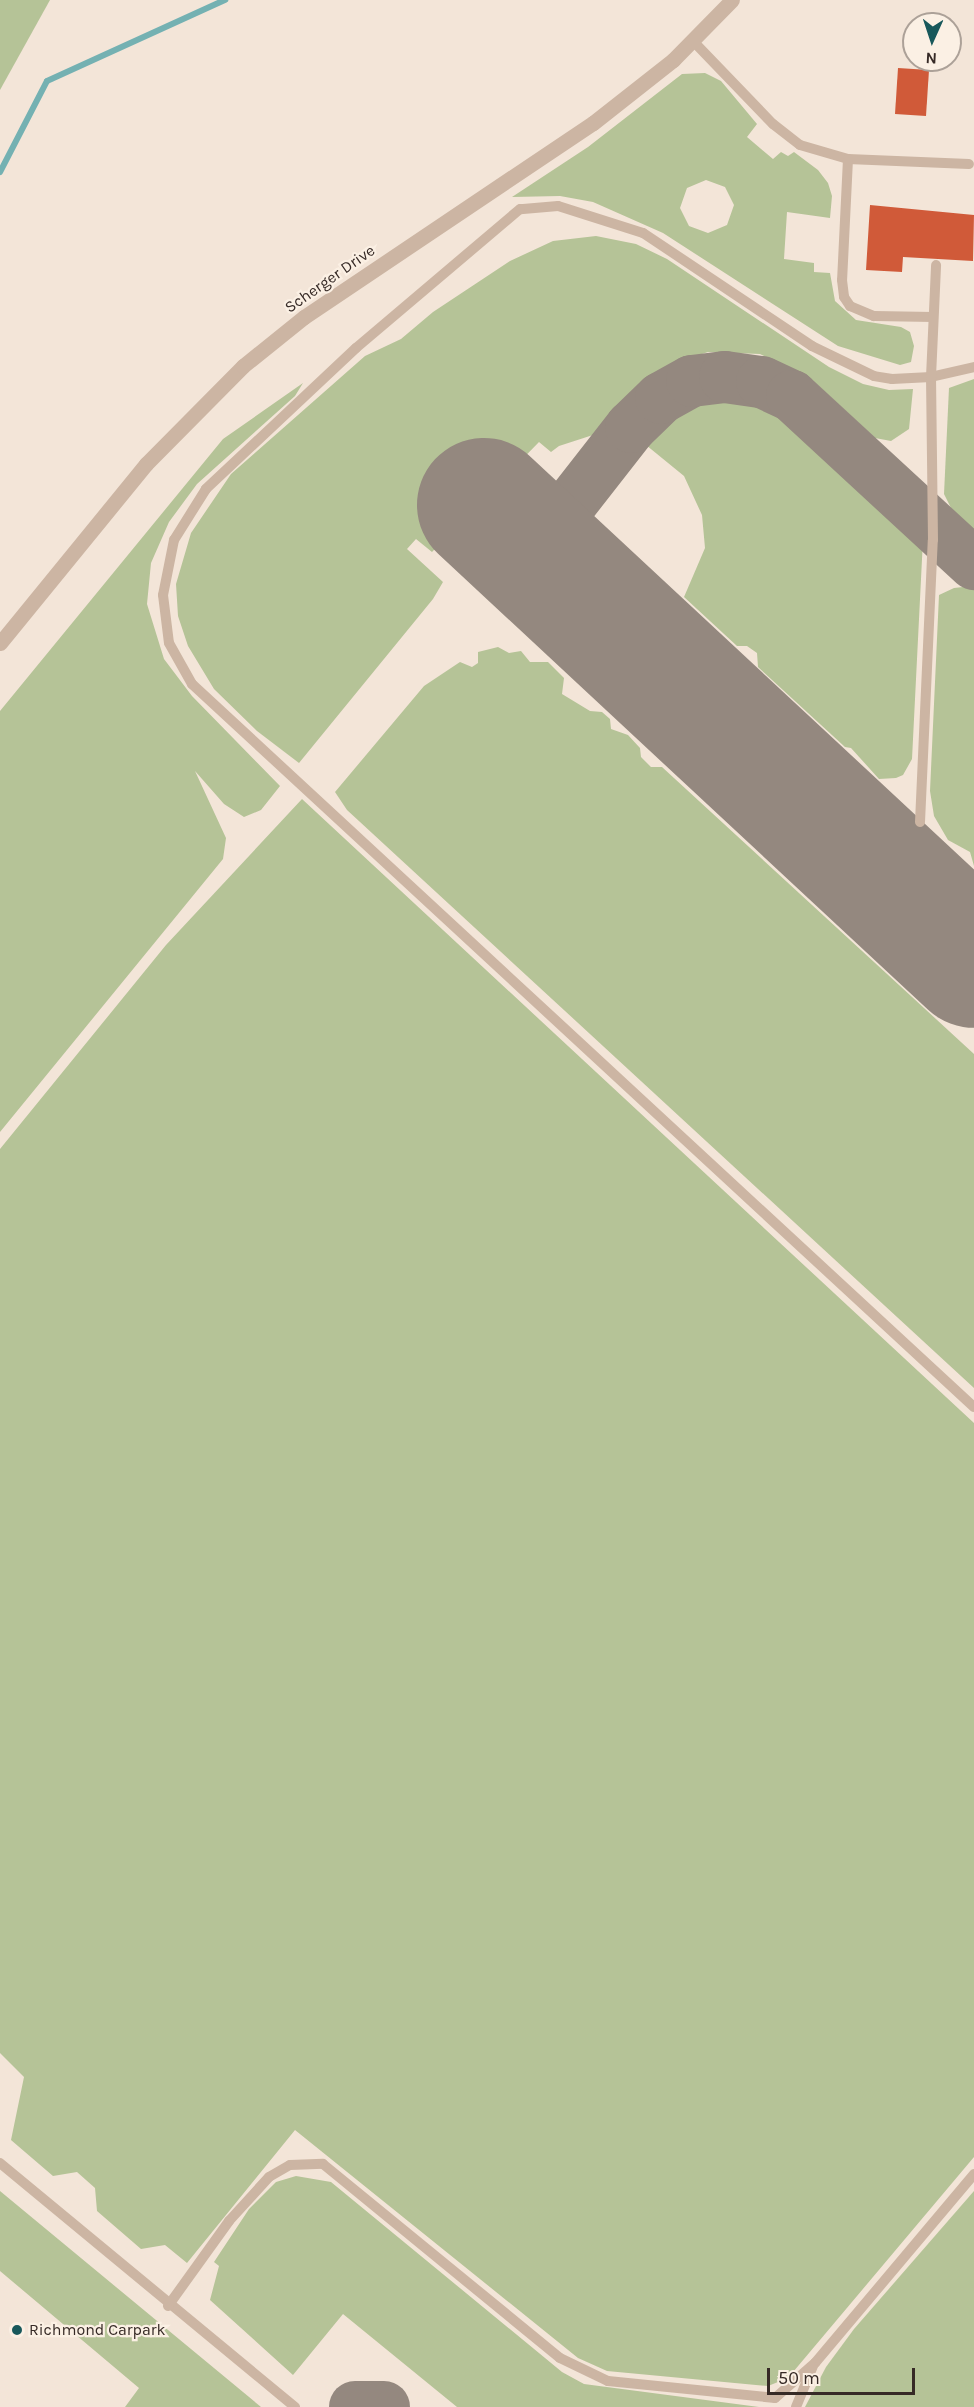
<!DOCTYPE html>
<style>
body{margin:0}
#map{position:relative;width:974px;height:2407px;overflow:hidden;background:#f3e5d8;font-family:Karla,sans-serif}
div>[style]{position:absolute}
.green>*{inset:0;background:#b5c397}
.stream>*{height:6px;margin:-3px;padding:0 3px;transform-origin:3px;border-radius:3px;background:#74b1b2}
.taxiway>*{height:52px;margin:-26px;padding:0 26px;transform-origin:26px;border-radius:26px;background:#94887f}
.runway>*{height:134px;margin:-67px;padding:0 67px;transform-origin:67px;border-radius:67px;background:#94887f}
.building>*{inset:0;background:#d05a39}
.lane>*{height:10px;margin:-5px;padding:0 5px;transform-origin:5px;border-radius:5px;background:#ccb5a3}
.street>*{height:15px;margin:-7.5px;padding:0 7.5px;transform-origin:7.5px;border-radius:7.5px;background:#ccb5a3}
.dots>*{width:16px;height:16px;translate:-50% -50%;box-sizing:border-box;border:3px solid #fbf0e4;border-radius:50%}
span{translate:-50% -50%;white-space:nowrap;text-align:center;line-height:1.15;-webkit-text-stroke:4.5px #fbf0e4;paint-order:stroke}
.street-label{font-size:16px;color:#362a26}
.poi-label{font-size:16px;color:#362a26}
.left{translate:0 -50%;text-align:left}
.north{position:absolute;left:902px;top:12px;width:60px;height:60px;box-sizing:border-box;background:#fbf0e4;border:2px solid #aca198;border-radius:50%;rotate:183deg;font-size:16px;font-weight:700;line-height:24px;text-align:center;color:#362a26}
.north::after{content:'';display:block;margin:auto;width:21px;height:27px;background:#18585b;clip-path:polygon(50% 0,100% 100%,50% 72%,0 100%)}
.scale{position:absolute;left:767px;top:2368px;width:148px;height:27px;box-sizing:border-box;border:3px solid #362a26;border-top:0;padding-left:8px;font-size:18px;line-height:21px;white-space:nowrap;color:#362a26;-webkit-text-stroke:4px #fbf0e4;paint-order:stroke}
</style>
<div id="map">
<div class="green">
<i style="clip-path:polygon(0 0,50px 0,0 90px)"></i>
<i style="clip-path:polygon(evenodd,705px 73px,721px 81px,757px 124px,747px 137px,773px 159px,781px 152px,788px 156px,794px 152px,818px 170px,828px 183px,832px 196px,830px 218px,787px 212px,784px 259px,814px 263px,814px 272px,830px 273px,835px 301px,856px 320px,901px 327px,910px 332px,914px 346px,911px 362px,900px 365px,838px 346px,663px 233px,593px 202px,560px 196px,512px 197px,588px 147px,682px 74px,705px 73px,706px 180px,725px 187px,734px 205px,727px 225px,708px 233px,689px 226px,680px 208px,687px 188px,706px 180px)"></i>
<i style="clip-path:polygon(596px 236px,636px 244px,667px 259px,829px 367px,863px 384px,889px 390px,913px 389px,909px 429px,891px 441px,875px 438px,809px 377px,760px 354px,708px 352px,675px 363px,637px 388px,596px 434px,559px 446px,551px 452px,539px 442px,432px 552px,416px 539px,407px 549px,443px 582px,433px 599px,299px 763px,257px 731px,214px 689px,188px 646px,178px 616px,176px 584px,191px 533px,231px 474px,365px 356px,401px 339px,433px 312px,510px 261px,553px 241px)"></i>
<i style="clip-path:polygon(974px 379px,974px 530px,951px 508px,944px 494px,949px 388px)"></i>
<i style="clip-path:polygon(303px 383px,295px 396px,197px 484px,169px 522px,151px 563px,147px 604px,164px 659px,192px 696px,280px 786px,261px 810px,244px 817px,224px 804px,195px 771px,226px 838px,223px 859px,0 1132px,0 711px,223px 439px)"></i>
<i style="clip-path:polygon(732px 392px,758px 397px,788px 414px,923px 539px,912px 759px,903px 775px,896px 778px,879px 779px,851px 748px,845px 747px,758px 667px,757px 653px,747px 646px,737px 646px,684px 597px,705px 548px,702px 515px,684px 476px,646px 445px,660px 424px,687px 402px)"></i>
<i style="clip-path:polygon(972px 586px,974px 588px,974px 866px,970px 852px,948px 840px,934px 816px,930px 791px,939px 595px,954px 588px)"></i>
<i style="clip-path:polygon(498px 647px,509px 653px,521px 651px,530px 662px,548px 662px,564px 678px,562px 694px,590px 711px,602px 712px,610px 719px,611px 729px,628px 735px,640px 748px,641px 757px,651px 767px,662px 767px,974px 1054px,974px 1388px,347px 810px,335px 792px,424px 686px,460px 662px,472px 667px,478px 663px,478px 652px)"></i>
<i style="clip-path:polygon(302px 799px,974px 1423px,974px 2157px,788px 2378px,768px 2386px,607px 2371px,578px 2358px,295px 2130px,187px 2263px,165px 2245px,141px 2249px,97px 2211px,95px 2188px,77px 2172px,53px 2176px,11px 2140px,24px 2077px,0 2053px,0 1149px,166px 945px)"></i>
<i style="clip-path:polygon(296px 2176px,331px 2182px,562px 2372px,584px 2384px,759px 2407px,457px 2407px,343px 2314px,293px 2375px,210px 2300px,219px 2266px,214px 2262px,249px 2209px,276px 2182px)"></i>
<i style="clip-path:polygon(0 2191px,261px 2407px,125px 2407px,139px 2388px,0 2271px)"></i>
<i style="clip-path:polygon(974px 2191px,974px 2407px,805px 2407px,826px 2367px,854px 2329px)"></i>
</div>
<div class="stream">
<i style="left:0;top:172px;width:102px;rotate:-62.7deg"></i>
<i style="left:47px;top:81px;width:196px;rotate:-24.5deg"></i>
</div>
<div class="taxiway">
<i style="left:576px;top:590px;width:41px;rotate:-109.7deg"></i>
<i style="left:562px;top:551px;width:31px;rotate:-90deg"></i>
<i style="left:562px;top:520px;width:17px;rotate:-62deg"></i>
<i style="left:570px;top:505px;width:99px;rotate:-52deg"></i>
<i style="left:631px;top:427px;width:42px;rotate:-44deg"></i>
<i style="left:661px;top:398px;width:35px;rotate:-29deg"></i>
<i style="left:692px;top:381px;width:33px;rotate:-7deg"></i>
<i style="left:725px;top:377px;width:37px;rotate:8deg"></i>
<i style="left:762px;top:382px;width:33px;rotate:25deg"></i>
<i style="left:792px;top:396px;width:248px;rotate:42.7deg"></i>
<i style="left:355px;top:2407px;width:29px"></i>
</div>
<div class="runway">
<i style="left:484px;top:505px;width:669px;rotate:42.94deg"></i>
</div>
<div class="building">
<i style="clip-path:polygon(898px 68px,929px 70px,926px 116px,895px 114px)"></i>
<i style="clip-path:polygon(870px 205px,974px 215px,973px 261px,903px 257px,902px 272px,866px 270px)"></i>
</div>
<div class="lane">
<i style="left:693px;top:41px;width:115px;rotate:46.1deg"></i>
<i style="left:773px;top:124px;width:34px;rotate:38deg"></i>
<i style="left:800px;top:145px;width:50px;rotate:16.3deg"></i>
<i style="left:848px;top:159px;width:121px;rotate:2.4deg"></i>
<i style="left:848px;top:159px;width:121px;rotate:92.8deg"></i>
<i style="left:842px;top:280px;width:17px;rotate:83deg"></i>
<i style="left:844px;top:297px;width:11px;rotate:56deg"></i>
<i style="left:850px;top:306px;width:26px;rotate:23deg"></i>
<i style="left:874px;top:316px;width:59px;rotate:1deg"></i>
<i style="left:974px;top:367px;width:44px;rotate:166.9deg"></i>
<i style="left:931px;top:377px;width:39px;rotate:177deg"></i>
<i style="left:892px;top:379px;width:18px;rotate:-171deg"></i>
<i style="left:874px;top:376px;width:69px;rotate:-154.2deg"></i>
<i style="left:812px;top:346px;width:203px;rotate:-146.2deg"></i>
<i style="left:643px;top:233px;width:89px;rotate:-162.4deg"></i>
<i style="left:558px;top:206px;width:38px;rotate:175deg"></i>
<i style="left:520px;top:209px;width:215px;rotate:139.7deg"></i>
<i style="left:356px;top:348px;width:206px;rotate:136.8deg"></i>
<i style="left:206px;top:489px;width:60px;rotate:122.1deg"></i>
<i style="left:174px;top:540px;width:56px;rotate:101.3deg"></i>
<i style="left:163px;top:595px;width:48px;rotate:82.9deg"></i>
<i style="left:169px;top:643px;width:47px;rotate:60.7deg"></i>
<i style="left:192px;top:684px;width:1065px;rotate:42.76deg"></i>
<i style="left:920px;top:822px;width:282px;rotate:-87.4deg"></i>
<i style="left:933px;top:540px;width:163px;rotate:-90.7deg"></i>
<i style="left:931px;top:377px;width:112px;rotate:-87.4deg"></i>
<i style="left:0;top:2163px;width:383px;rotate:39.6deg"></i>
<i style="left:168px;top:2306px;width:105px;rotate:-54.3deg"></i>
<i style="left:229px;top:2221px;width:59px;rotate:-47.7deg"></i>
<i style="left:269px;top:2177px;width:24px;rotate:-30deg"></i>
<i style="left:290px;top:2165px;width:33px;rotate:-2deg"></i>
<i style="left:323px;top:2164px;width:306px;rotate:39.3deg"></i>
<i style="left:560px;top:2358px;width:53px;rotate:25.6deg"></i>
<i style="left:608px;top:2381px;width:168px;rotate:5.8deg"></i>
<i style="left:775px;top:2398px;width:53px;rotate:-41.2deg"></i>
<i style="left:815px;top:2363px;width:247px;rotate:-49.9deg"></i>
<i style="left:796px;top:2407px;width:44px;rotate:-67.5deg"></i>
</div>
<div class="street">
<i style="left:0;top:643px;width:231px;rotate:-50.8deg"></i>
<i style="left:146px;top:464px;width:138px;rotate:-45.3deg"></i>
<i style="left:243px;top:366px;width:78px;rotate:-38.8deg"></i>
<i style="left:304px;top:317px;width:348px;rotate:-33.9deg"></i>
<i style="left:593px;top:123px;width:102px;rotate:-38.2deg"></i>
<i style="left:673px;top:60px;width:84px;rotate:-45.5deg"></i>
</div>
<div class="dots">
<i style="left:17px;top:2330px;background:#18585b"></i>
</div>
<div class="street-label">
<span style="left:330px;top:279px;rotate:-35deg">Scherger Drive</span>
</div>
<div class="poi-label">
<span class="left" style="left:29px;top:2330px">Richmond Carpark</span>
</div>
<div class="north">N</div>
<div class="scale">50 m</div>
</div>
